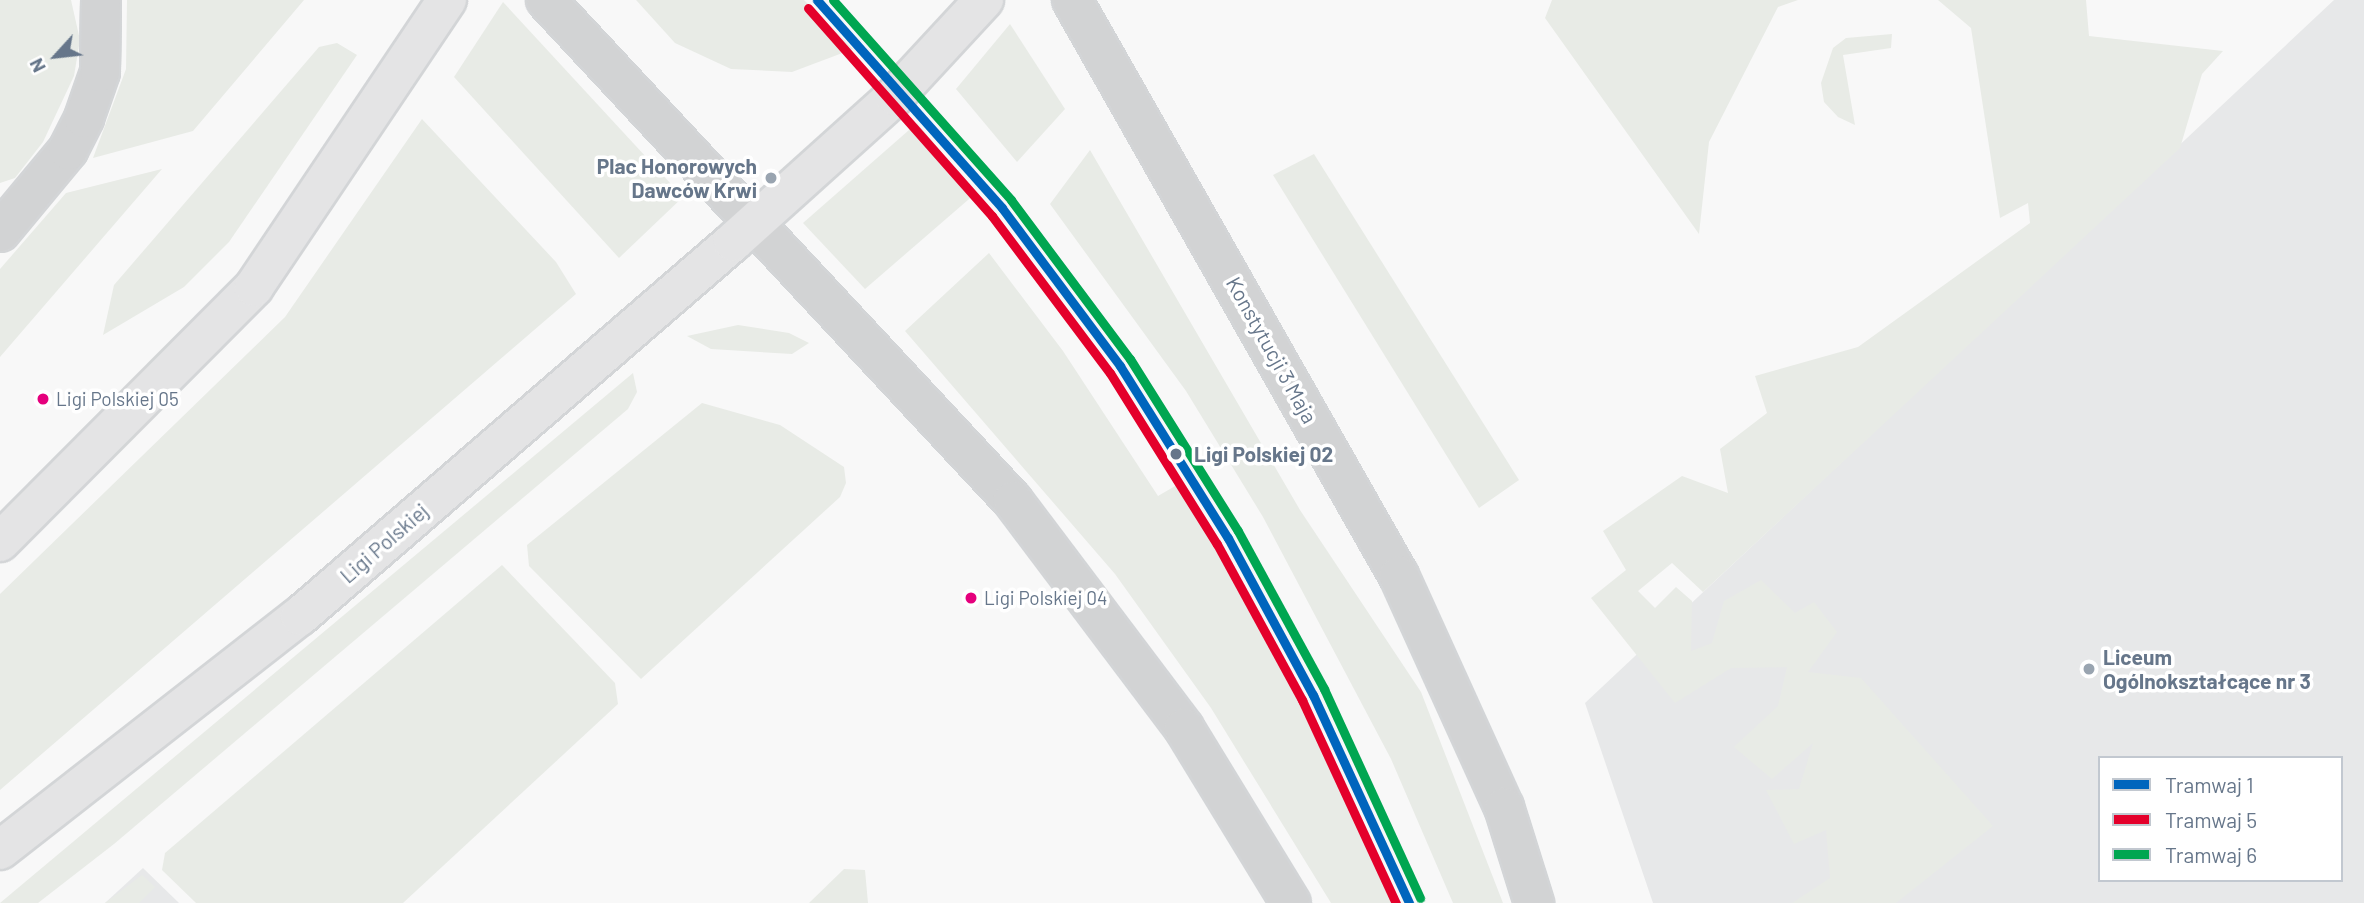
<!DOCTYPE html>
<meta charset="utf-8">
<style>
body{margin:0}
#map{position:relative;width:2364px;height:903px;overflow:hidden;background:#f8f8f8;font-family:Barlow,sans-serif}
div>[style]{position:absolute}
.built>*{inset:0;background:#e7e8e9}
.green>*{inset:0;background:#e8ebe6}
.roads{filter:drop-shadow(2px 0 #d3d5d7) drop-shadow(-2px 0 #d3d5d7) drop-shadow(0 2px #d3d5d7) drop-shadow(0 -2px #d3d5d7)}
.minor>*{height:38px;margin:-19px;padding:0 19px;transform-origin:19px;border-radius:19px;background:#d2d3d4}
.tertiary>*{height:38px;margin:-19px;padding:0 19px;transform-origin:19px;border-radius:19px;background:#d2d3d4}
.secondary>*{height:38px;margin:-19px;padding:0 19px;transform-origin:19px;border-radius:19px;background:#e4e4e5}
.tram-1>*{height:9px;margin:-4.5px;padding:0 4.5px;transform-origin:4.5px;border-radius:4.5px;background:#0065bd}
.tram-2>*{height:9px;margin:-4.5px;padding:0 4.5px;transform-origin:4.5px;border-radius:4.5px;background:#e4002b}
.tram-3>*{height:9px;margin:-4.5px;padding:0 4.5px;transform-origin:4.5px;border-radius:4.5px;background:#00a651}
.dots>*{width:19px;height:19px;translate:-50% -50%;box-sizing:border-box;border:4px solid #fff;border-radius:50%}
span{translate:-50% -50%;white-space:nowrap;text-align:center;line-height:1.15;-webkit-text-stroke:7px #fff;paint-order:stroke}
.bus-label{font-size:19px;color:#66768a}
.left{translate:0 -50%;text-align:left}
.poi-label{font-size:21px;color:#66768a;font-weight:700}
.right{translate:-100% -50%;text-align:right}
.street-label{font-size:21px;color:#66768a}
.stop-label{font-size:21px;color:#66768a;font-weight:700}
.legend{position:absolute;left:2098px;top:756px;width:245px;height:126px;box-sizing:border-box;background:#fff;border:2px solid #c2c8d0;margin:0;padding:9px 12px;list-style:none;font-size:21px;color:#66768a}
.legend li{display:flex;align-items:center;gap:14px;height:35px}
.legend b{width:35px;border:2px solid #c2c8d0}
.north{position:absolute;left:21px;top:21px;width:70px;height:70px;-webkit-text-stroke:5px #fff;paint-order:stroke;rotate:243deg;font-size:19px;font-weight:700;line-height:28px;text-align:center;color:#66768a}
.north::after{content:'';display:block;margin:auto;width:24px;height:32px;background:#66768a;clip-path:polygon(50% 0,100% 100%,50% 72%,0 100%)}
</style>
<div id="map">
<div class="built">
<i style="clip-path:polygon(evenodd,2334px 0,2364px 0,2364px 903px,1653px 903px,1585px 703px,2334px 0,2100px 758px,2341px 758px,2341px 880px,2100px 880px,2100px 758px)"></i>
<i style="clip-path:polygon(143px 868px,179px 903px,105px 903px)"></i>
</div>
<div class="green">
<i style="clip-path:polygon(0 0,71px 0,80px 40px,74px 76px,43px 142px,15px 178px,0 183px)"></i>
<i style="clip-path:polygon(127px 0,304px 0,193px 131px,93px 158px,126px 69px)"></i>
<i style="clip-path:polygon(636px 0,804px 0,853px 49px,792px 72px,731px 69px,675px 43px)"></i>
<i style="clip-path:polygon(1552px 0,1798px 0,1778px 7px,1709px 142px,1699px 234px,1545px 18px)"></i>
<i style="clip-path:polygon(1938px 0,2086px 0,2089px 36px,2223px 51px,2202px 74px,2180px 148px,1703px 592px,1672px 563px,1638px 591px,1655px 608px,1676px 587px,1692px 601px,1691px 651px,1712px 643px,1724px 601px,1761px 580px,1795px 613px,1814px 602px,1837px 632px,1808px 672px,1861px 678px,1993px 826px,1896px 903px,1792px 903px,1830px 878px,1826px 830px,1794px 844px,1766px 790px,1799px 789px,1813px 743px,1772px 779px,1734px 747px,1778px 706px,1787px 667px,1731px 668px,1675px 703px,1591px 598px,1626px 570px,1603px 531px,1682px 476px,1728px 493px,1720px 449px,1767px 413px,1755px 376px,1858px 347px,2030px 223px,2028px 203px,2000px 218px,1971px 28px)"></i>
<i style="clip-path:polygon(503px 2px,683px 197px,619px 258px,454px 77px)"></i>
<i style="clip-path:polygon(1010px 24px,1065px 109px,1017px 162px,956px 89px)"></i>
<i style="clip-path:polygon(1892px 34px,1891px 48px,1843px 55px,1855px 125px,1838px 117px,1824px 102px,1821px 83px,1833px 48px,1846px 38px)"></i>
<i style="clip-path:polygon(337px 43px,357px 55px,229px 242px,184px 287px,103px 335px,114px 285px,319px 47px)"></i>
<i style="clip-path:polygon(422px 119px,556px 262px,576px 294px,0 790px,0 594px,285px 317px)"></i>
<i style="clip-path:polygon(917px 123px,976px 193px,865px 289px,803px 223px)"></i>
<i style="clip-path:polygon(1090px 150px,1300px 510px,1421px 692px,1503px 903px,1453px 903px,1391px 759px,1263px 517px,1186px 391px,1050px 204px)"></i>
<i style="clip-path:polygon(1314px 154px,1519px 480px,1479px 508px,1273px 175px)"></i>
<i style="clip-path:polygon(162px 169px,0 357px,0 269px,66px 193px)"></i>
<i style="clip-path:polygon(989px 253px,1063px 351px,1158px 496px,1182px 482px,1293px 677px,1397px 903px,1331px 903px,1211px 708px,1115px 574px,905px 331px)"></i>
<i style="clip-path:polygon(738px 325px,789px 333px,809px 343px,792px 354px,711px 349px,687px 336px)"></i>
<i style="clip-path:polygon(633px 373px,637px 392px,628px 409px,114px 844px,38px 903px,0 903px)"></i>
<i style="clip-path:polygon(702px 403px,780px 425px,844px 467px,846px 483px,840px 497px,641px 679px,529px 566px,527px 545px)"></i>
<i style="clip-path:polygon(502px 565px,615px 683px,618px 704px,403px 903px,196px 903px,162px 870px,165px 853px)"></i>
<i style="clip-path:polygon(844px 869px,865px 870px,868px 903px,809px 903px)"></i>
<i style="clip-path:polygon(142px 875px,155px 887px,139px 903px,105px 903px)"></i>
</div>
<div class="roads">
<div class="minor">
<i style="left:0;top:232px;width:107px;rotate:-50.3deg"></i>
<i style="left:68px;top:150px;width:36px;rotate:-63deg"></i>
<i style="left:84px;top:118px;width:49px;rotate:-70.8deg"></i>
<i style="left:100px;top:72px;width:72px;rotate:-89.2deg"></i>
</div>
<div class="tertiary">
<i style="left:546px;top:0;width:685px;rotate:47.01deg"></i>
<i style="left:1013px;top:501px;width:284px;rotate:53deg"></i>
<i style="left:1184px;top:728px;width:205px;rotate:58.6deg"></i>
<i style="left:1072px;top:0;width:662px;rotate:60.42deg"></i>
<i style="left:1399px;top:576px;width:254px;rotate:65.6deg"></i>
<i style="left:1504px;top:807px;width:101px;rotate:72.6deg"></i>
</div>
<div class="secondary">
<i style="left:0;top:542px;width:360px;rotate:-45.1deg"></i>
<i style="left:254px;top:287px;width:346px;rotate:-56.1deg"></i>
<i style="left:0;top:850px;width:380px;rotate:-38deg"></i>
<i style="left:300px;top:616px;width:572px;rotate:-40.82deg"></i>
<i style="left:733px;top:242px;width:218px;rotate:-42deg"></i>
<i style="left:895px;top:96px;width:131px;rotate:-47.2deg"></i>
</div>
</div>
<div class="tram-1">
<i style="left:817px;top:0;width:278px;rotate:48.3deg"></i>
<i style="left:1002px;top:208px;width:197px;rotate:53.2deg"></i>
<i style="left:1120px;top:366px;width:203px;rotate:57.9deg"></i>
<i style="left:1228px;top:538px;width:179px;rotate:61.6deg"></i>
<i style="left:1313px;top:695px;width:229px;rotate:65.2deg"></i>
</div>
<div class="tram-2">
<i style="left:808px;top:8px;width:278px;rotate:48.5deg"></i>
<i style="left:992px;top:216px;width:196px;rotate:53.1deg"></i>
<i style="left:1110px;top:373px;width:202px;rotate:58deg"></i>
<i style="left:1217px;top:544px;width:178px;rotate:61.4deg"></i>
<i style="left:1302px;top:700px;width:224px;rotate:65.2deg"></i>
</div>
<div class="tram-3">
<i style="left:833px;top:0;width:268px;rotate:48.3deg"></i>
<i style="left:1011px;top:200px;width:199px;rotate:53.2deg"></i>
<i style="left:1130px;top:359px;width:203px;rotate:57.9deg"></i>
<i style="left:1238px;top:531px;width:180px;rotate:61.4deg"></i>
<i style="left:1324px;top:689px;width:230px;rotate:65.3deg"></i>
</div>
<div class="dots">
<i style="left:771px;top:178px;background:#99a4b0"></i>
<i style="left:43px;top:399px;background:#e5007d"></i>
<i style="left:1176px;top:454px;background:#66768a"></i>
<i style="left:971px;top:598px;background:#e5007d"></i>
<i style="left:2089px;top:669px;background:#99a4b0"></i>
</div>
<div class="bus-label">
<span class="left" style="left:56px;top:399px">Ligi Polskiej 05</span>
<span class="left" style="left:984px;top:598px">Ligi Polskiej 04</span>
</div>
<div class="poi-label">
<span class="right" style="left:757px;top:178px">Plac Honorowych<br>Dawców Krwi</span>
<span class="left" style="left:2103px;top:669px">Liceum<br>Ogólnokształcące nr 3</span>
</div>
<div class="street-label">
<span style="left:1272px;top:350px;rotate:61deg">Konstytucji 3 Maja</span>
<span style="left:384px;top:543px;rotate:-41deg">Ligi Polskiej</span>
</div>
<div class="stop-label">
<span class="left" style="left:1194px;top:454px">Ligi Polskiej 02</span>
</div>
<ul class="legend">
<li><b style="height:9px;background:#0065bd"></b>Tramwaj 1</li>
<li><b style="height:9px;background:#e4002b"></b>Tramwaj 5</li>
<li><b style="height:9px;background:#00a651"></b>Tramwaj 6</li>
</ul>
<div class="north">N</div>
</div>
